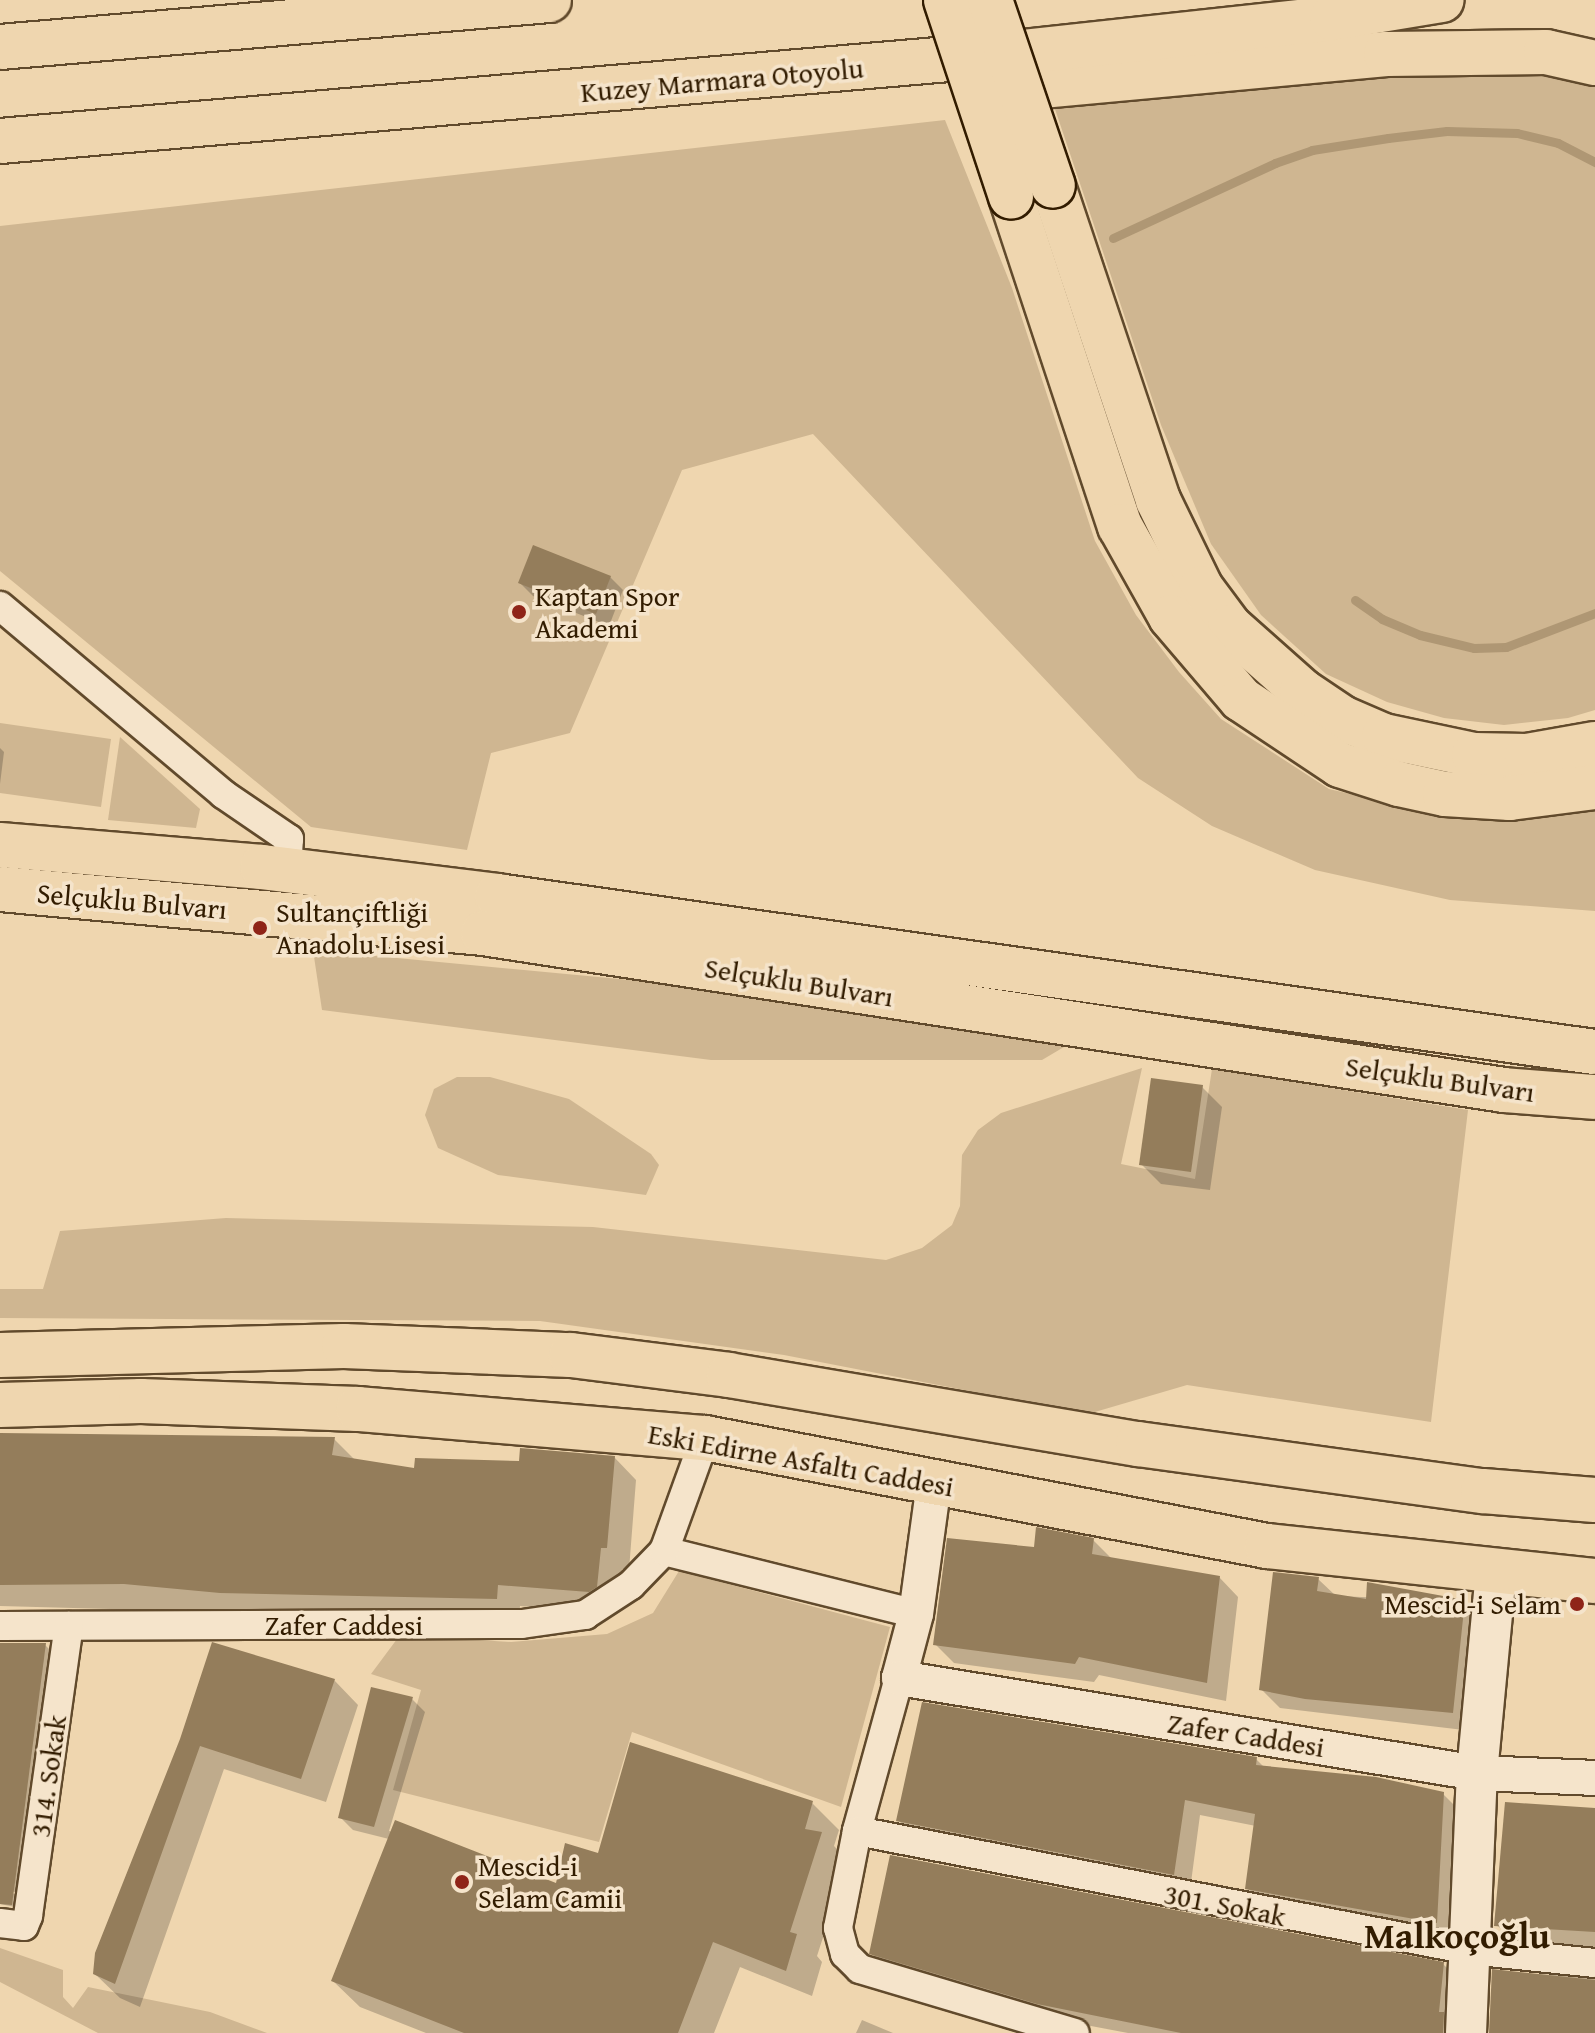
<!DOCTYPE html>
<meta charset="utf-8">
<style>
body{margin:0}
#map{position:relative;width:1595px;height:2033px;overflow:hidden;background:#efd6af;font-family:"Gentium Book Plus",serif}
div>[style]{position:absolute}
.green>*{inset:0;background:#cfb691}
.shadow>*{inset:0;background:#0003}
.stream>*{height:9px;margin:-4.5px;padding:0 4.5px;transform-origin:4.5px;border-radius:4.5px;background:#af9774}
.building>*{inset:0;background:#947d5b}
.roads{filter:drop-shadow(2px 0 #614a2c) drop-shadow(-2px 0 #614a2c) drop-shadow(0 2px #614a2c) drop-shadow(0 -2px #614a2c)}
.minor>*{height:28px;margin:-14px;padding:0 14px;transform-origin:14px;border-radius:14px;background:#f5e4cb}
.tertiary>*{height:34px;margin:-17px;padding:0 17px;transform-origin:17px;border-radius:17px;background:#f5e4cb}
.secondary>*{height:40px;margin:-20px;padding:0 20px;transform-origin:20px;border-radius:20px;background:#f5e4cb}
.primary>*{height:44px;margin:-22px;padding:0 22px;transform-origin:22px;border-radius:22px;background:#efd6af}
.motorway>*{height:44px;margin:-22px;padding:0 22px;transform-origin:22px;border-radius:22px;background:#efd6af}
.bridges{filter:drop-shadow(2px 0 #321c00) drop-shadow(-2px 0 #321c00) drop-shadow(0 2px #321c00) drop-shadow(0 -2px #321c00)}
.motorway-bridge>*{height:44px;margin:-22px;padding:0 22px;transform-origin:22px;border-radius:22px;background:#efd6af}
.dots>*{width:22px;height:22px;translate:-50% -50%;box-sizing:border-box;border:4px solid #f5e4cb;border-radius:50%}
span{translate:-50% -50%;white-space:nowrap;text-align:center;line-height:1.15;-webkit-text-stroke:7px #f5e4cb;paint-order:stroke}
.street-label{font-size:28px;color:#321c00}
.poi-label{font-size:28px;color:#321c00}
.left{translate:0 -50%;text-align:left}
.right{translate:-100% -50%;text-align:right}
.district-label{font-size:36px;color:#321c00;font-weight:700}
</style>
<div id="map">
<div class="green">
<i style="clip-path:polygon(1452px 64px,1575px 77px,1595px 86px,1595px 710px,1568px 718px,1504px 725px,1444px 718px,1387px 702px,1326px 674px,1261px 615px,1211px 544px,1161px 425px,1055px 109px)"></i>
<i style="clip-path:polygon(945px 120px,1012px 288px,1095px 541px,1136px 615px,1179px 672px,1221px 719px,1329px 789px,1428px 812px,1532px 818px,1595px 806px,1595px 911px,1450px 900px,1315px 870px,1212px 826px,1138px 778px,813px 434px,682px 470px,570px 733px,491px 753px,467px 850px,311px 827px,0 571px,0 226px)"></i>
<i style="clip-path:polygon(0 723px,111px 739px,101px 807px,0 793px)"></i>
<i style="clip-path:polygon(120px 737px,200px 809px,196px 828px,108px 820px)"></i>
<i style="clip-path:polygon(313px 950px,683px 985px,1069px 1044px,1042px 1060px,711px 1060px,322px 1010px)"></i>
<i style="clip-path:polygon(1142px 1068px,1121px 1164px,1195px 1179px,1212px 1069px,1468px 1110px,1431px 1422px,1187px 1385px,1088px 1414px,784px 1355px,540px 1321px,0 1318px,0 1289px,43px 1289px,60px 1231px,226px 1218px,593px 1227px,886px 1260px,922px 1248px,952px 1225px,960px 1206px,962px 1155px,978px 1130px,1001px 1113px)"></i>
<i style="clip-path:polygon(457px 1077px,490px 1077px,569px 1099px,651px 1154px,659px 1165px,646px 1195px,498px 1175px,438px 1148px,425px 1115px,434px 1089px)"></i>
<i style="clip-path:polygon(679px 1571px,890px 1627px,841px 1807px,632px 1732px,599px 1842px,393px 1790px,421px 1690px,371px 1674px,400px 1635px,511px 1642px,607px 1634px,653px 1613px)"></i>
<i style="clip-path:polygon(0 1948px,63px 1970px,63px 1997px,73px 2008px,88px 1987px,210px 2012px,267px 2033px,98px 2033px,0 1982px)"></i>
</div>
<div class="shadow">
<i style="clip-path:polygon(610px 577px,623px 590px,609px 626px,533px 596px,520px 583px)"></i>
<i style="clip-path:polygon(0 748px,4px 752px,0 784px)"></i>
<i style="clip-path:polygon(1202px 1087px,1222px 1107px,1210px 1190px,1161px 1184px,1141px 1164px)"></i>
<i style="clip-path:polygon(0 1435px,334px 1439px,356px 1461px,416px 1470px,614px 1457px,636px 1480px,629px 1570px,622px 1569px,619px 1609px,612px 1614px,520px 1606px,519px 1620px,0 1606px)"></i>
<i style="clip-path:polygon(1093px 1540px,1112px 1559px,1219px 1577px,1238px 1597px,1226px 1701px,1099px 1675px,1094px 1682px,954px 1663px,935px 1644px,1035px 1549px)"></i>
<i style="clip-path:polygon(1318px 1579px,1336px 1596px,1464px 1601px,1483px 1621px,1472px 1731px,1280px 1708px,1261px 1689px)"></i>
<i style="clip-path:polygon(0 1645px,45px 1645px,62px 1662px,30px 1910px,0 1904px,0 1893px,24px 1894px,0 1889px)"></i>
<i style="clip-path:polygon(334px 1680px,358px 1705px,326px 1802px,224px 1769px,140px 2007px,120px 1998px,95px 1974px,182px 1740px)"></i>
<i style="clip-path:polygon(412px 1699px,425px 1712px,389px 1831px,558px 1886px,599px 1856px,812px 1803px,839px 1830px,834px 1846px,848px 1860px,817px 1956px,822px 1962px,812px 1996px,740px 1967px,714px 2033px,426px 2033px,360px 2007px,333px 1981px,389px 1839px,353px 1830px,340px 1817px)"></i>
<i style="clip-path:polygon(1256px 1759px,1265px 1768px,1443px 1794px,1459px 1810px,1452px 1938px,1263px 1904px,1247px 1888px,1256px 1826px,1200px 1815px,1190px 1890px,914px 1836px,899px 1821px)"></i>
<i style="clip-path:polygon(1595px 1810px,1595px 1947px,1513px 1941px,1496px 1924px)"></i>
<i style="clip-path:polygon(871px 1953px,1443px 1964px,1459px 1980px,1453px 2033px,1128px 2033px,1054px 2019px,887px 1969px)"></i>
<i style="clip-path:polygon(1494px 1972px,1595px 1977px,1595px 2033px,1490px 2033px)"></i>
<i style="clip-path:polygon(862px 2020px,893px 2033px,856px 2033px)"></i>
</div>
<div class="stream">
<i style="left:1113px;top:238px;width:179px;rotate:-24.8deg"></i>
<i style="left:1275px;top:163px;width:39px;rotate:-19deg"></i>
<i style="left:1312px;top:150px;width:77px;rotate:-9deg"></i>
<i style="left:1388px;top:138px;width:59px;rotate:-6.8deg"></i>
<i style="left:1447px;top:131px;width:70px;rotate:1.6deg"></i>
<i style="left:1517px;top:133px;width:42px;rotate:13.7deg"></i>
<i style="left:1558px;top:143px;width:42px;rotate:27.2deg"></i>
<i style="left:1355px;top:600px;width:33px;rotate:35deg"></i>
<i style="left:1382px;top:619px;width:41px;rotate:22.8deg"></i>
<i style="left:1420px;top:635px;width:56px;rotate:13.5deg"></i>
<i style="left:1474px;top:648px;width:32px;rotate:-2deg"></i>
<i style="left:1506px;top:647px;width:95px;rotate:-20.9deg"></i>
</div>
<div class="building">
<i style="clip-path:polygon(533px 545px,611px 576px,596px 614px,518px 583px)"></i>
<i style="clip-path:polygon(1151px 1078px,1203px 1085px,1191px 1172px,1139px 1165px)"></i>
<i style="clip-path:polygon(0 1433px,335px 1437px,332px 1455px,414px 1468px,415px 1458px,519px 1461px,520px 1448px,615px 1456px,607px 1548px,601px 1548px,597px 1587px,589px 1592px,498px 1585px,497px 1599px,220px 1593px,124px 1584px,0 1585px)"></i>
<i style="clip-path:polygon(1036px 1527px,1094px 1538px,1092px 1554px,1220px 1576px,1207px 1683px,1079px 1657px,1075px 1664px,933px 1645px,947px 1538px,1034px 1547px)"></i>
<i style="clip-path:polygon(1273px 1572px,1319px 1577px,1317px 1591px,1366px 1599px,1367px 1582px,1465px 1600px,1453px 1713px,1305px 1699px,1259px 1690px)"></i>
<i style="clip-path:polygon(212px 1642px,335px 1679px,301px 1779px,200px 1746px,115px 1984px,93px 1974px,95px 1953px,180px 1739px)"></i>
<i style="clip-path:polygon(0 1643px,46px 1643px,12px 1905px,0 1904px)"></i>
<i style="clip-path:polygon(371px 1687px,413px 1697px,374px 1827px,338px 1818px)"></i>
<i style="clip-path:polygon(922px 1702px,1257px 1757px,1256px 1765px,1376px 1777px,1444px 1792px,1437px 1923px,1245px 1889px,1255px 1814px,1185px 1800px,1174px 1875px,896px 1821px)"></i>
<i style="clip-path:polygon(630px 1742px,813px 1801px,805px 1829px,822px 1832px,790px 1932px,797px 1934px,786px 1971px,713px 1942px,678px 2033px,464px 2033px,331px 1981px,395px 1820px,556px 1883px,565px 1843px,598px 1853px)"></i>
<i style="clip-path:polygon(1505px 1802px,1595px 1808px,1595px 1932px,1494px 1926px)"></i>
<i style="clip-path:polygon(890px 1855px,1444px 1962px,1439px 2012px,1444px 2012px,1443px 2033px,1181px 2033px,1037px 2004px,869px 1954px)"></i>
<i style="clip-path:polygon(1492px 1969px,1595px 1980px,1595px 2033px,1489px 2033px)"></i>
</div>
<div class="roads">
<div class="minor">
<i style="left:0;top:606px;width:292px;rotate:40.1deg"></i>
<i style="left:223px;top:794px;width:80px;rotate:34.3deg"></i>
<i style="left:289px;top:839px;width:31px;rotate:94deg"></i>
<i style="left:664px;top:1551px;width:260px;rotate:14deg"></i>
<i style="left:0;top:1626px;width:522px;rotate:-0.22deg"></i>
<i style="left:522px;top:1624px;width:64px;rotate:-8.1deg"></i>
<i style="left:585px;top:1615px;width:55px;rotate:-33.1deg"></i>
<i style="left:631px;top:1585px;width:47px;rotate:-45.9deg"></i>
<i style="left:664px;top:1551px;width:120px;rotate:-70.1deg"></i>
<i style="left:899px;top:1678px;width:159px;rotate:105.4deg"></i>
<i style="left:857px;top:1831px;width:99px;rotate:101.1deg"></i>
<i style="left:838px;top:1928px;width:27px;rotate:75deg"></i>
<i style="left:845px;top:1954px;width:21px;rotate:45deg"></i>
<i style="left:860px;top:1969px;width:224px;rotate:16.6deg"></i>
<i style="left:857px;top:1831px;width:623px;rotate:11deg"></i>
<i style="left:1469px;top:1950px;width:127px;rotate:5.9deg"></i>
<i style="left:0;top:1923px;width:24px;rotate:7deg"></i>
<i style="left:24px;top:1926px;width:11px;rotate:-68deg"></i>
<i style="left:28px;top:1916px;width:293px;rotate:-82deg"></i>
</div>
<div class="tertiary">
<i style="left:934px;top:1483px;width:132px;rotate:97.8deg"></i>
<i style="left:916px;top:1614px;width:66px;rotate:104.9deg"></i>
<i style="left:899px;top:1678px;width:586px;rotate:9.33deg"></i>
<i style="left:1477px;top:1773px;width:118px;rotate:2.4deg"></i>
</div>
<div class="secondary">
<i style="left:1466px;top:2033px;width:260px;rotate:-87.6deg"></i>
<i style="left:1477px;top:1773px;width:201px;rotate:-84.6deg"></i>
</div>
<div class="primary">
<i style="left:0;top:845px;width:263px;rotate:4.8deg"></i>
<i style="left:262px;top:867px;width:237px;rotate:7deg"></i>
<i style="left:497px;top:896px;width:1109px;rotate:8.09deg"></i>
<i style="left:0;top:889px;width:485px;rotate:5.2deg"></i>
<i style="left:483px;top:933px;width:1033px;rotate:8.74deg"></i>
<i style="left:1504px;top:1090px;width:91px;rotate:4.4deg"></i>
<i style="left:0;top:1355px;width:344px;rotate:-1.5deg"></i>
<i style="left:344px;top:1346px;width:227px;rotate:2.3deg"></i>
<i style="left:571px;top:1355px;width:159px;rotate:7.2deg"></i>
<i style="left:729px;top:1375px;width:415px;rotate:9.6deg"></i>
<i style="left:1138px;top:1444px;width:348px;rotate:7.8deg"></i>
<i style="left:1483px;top:1491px;width:112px;rotate:4.6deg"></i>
<i style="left:0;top:1405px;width:141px;rotate:-1.6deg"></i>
<i style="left:141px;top:1401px;width:217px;rotate:2.1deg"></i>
<i style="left:358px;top:1409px;width:348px;rotate:4.8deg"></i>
<i style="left:705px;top:1438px;width:572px;rotate:10.88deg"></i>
<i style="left:1267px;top:1546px;width:330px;rotate:6.1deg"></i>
</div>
<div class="motorway">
<i style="left:0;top:47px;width:551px;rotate:-4.89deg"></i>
<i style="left:985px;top:85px;width:24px;rotate:9deg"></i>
<i style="left:1009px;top:89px;width:379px;rotate:-5.3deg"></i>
<i style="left:1386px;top:54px;width:160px;rotate:-0.7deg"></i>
<i style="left:1546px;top:52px;width:50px;rotate:12.7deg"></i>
<i style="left:0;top:141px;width:998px;rotate:-4.94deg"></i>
<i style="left:994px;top:55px;width:340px;rotate:-6.2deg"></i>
<i style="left:1332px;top:18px;width:111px;rotate:-9.3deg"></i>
<i style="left:1053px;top:186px;width:331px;rotate:71.5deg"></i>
<i style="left:1158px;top:500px;width:98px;rotate:64deg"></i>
<i style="left:1201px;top:588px;width:49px;rotate:53.4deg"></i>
<i style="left:1230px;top:627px;width:96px;rotate:41.6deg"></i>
<i style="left:1302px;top:691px;width:48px;rotate:34deg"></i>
<i style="left:1342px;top:718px;width:46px;rotate:23.2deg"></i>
<i style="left:1384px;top:736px;width:92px;rotate:11.9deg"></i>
<i style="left:1474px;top:755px;width:53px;rotate:1.1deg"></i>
<i style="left:1527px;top:756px;width:69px;rotate:-10deg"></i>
<i style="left:1011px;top:197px;width:347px;rotate:71.7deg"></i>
<i style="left:1120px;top:526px;width:104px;rotate:60.7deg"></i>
<i style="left:1171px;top:617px;width:108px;rotate:49.5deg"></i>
<i style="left:1241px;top:699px;width:119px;rotate:33.7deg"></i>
<i style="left:1340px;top:765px;width:62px;rotate:17.9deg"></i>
<i style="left:1399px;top:784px;width:47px;rotate:12.3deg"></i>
<i style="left:1445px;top:794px;width:65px;rotate:3.5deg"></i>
<i style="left:1510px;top:798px;width:86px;rotate:-7.4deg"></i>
</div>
</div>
<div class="bridges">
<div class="motorway-bridge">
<i style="left:946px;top:0;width:207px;rotate:71.7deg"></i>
<i style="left:990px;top:0;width:196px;rotate:71.3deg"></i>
</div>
</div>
<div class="dots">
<i style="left:519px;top:612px;background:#8f2418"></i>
<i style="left:260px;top:928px;background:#8f2418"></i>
<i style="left:1577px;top:1604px;background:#8f2418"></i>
<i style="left:462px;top:1882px;background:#8f2418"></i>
</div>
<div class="street-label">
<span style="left:722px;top:80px;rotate:-5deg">Kuzey Marmara Otoyolu</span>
<span style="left:132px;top:901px;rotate:5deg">Selçuklu Bulvarı</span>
<span style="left:799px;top:982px;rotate:9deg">Selçuklu Bulvarı</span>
<span style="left:1440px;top:1079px;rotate:8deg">Selçuklu Bulvarı</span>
<span style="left:801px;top:1460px;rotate:10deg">Eski Edirne Asfaltı Caddesi</span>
<span style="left:344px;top:1625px">Zafer Caddesi</span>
<span style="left:1246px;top:1735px;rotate:9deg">Zafer Caddesi</span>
<span style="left:48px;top:1776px;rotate:-82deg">314. Sokak</span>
<span style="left:1225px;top:1905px;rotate:11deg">301. Sokak</span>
</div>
<div class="poi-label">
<span class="left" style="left:535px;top:612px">Kaptan Spor<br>Akademi</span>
<span class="left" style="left:276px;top:928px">Sultançiftliği<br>Anadolu Lisesi</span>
<span class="right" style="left:1561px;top:1604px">Mescid-i Selam</span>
<span class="left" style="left:478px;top:1882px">Mescid-i<br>Selam Camii</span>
</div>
<div class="district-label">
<span style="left:1457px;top:1935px">Malkoçoğlu</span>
</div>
</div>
